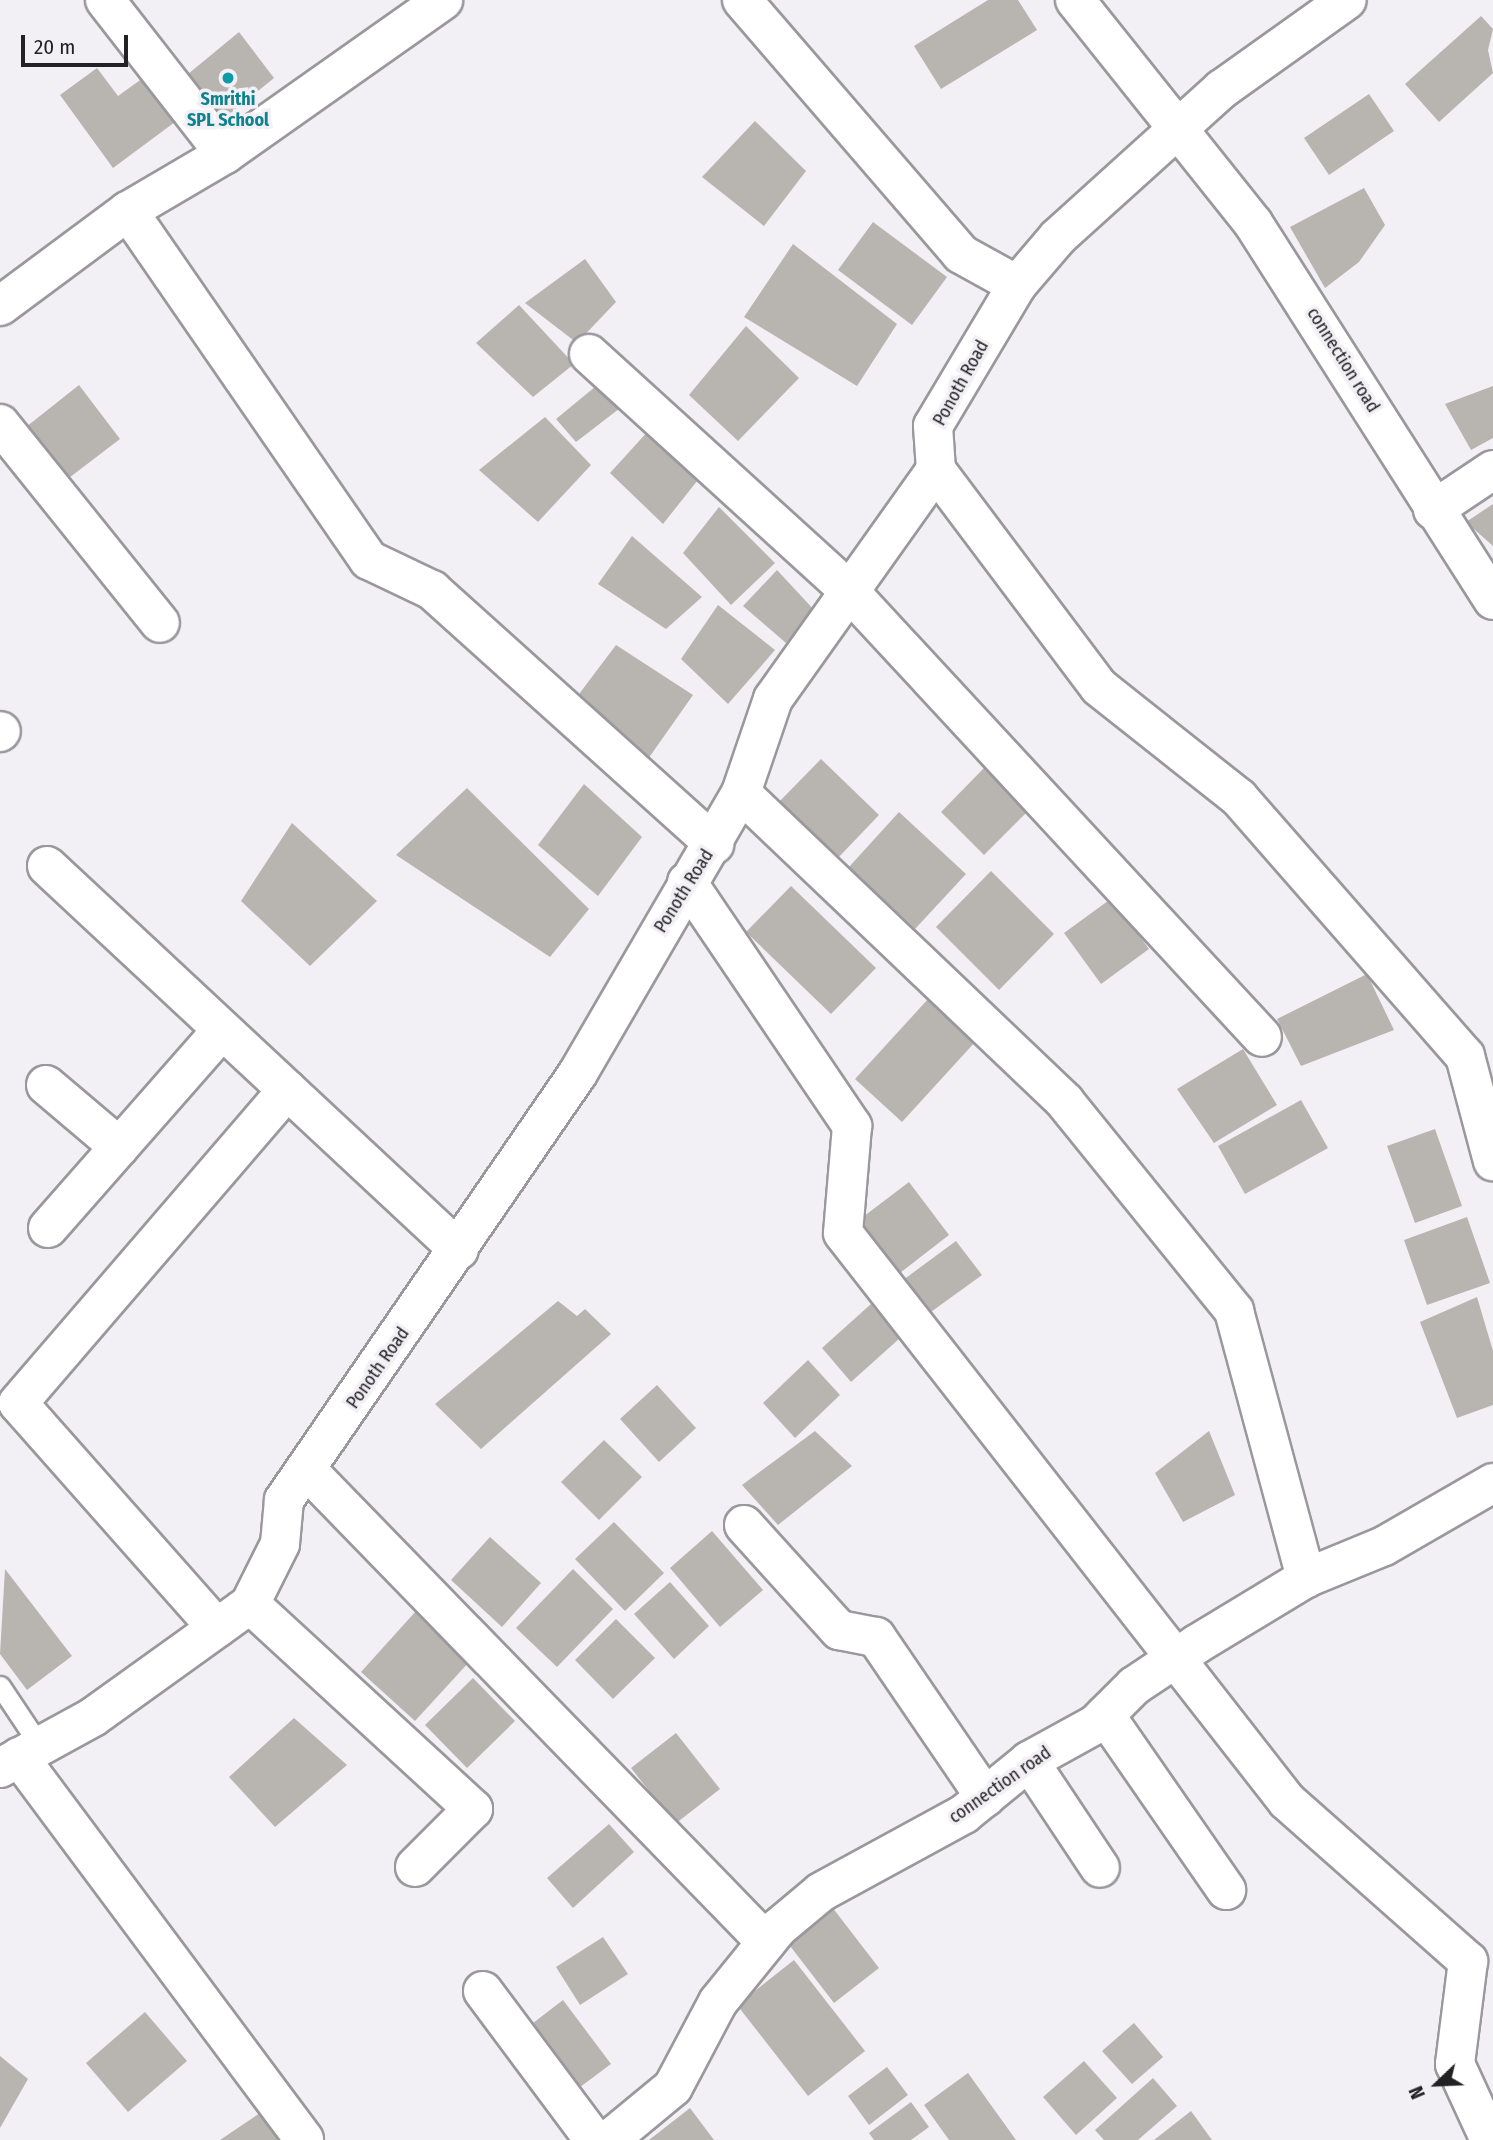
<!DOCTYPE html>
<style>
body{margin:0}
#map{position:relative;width:1493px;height:2140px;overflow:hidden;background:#f2f0f5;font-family:"Fira Sans Condensed",sans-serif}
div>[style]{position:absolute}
.building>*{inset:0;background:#b8b4b0}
.roads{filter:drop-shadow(2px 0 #9a989c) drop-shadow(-2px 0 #9a989c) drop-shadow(0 2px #9a989c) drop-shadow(0 -2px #9a989c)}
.lane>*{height:19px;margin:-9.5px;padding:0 9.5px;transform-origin:9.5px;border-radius:9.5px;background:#fff}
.street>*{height:38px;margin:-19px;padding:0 19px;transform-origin:19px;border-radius:19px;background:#fff}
.dots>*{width:19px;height:19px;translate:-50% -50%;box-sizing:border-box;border:4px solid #f2f0f5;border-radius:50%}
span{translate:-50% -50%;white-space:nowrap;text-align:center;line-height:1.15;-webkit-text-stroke:7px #f2f0f5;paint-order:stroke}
.culture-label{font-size:18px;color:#0d838f;font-weight:700}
.street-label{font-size:18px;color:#222123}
.north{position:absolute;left:1402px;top:2049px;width:70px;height:70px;-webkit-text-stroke:5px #f2f0f5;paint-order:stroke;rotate:247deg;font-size:19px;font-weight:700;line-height:28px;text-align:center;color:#222123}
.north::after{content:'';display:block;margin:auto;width:24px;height:32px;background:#222123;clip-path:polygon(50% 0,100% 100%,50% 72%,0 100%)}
.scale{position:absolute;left:21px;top:35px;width:107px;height:32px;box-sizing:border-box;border:4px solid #222123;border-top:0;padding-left:9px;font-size:21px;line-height:24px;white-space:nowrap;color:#222123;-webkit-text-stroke:5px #f2f0f5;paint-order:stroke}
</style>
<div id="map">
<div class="building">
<i style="clip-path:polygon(988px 0,1018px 0,1037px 30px,941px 89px,914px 46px)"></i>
<i style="clip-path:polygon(1481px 16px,1493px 29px,1488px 50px,1493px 73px,1439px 122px,1405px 84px)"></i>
<i style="clip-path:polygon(239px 32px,274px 78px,216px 125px,182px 79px)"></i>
<i style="clip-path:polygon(97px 68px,118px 96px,143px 78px,175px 122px,113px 168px,60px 95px)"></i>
<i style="clip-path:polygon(1369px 94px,1394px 131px,1329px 175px,1304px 138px)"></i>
<i style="clip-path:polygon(755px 121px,806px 171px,764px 226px,702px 177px)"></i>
<i style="clip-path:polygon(1364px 188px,1385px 225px,1359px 262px,1325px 288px,1290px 227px)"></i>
<i style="clip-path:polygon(873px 222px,947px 277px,912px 325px,838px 270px)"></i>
<i style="clip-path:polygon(793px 244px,897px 324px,857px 386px,744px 317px)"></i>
<i style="clip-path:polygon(585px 259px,616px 302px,577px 343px,525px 303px)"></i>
<i style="clip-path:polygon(519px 305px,574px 364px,533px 397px,476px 343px)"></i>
<i style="clip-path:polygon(746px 326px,799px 378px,738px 441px,689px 395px)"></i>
<i style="clip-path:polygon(601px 382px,624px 405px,576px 442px,556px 419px)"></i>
<i style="clip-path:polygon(79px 385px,120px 439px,61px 484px,21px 431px)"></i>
<i style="clip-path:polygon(1493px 386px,1493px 438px,1471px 450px,1445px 404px)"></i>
<i style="clip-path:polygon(545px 417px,591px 465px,538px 522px,479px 470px)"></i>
<i style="clip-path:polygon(650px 429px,705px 471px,663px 524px,610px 473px)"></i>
<i style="clip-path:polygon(1493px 504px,1493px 546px,1466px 522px)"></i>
<i style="clip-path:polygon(719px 507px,775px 563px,731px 605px,683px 553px)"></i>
<i style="clip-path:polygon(632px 536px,702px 597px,666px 629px,598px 584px)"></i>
<i style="clip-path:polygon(777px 570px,816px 612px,786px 643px,743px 606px)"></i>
<i style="clip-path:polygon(718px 605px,775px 650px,728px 704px,681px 659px)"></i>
<i style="clip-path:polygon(616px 645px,693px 695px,648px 759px,573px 702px)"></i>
<i style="clip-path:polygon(821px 759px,879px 815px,836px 860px,778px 803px)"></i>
<i style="clip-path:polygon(984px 768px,1027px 812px,984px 855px,941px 812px)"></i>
<i style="clip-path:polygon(584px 784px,642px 837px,598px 896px,538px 845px)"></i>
<i style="clip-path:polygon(467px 788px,589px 909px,550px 957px,396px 855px)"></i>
<i style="clip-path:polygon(899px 812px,966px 874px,915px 929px,849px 867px)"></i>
<i style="clip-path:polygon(292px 823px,377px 901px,310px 966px,241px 901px)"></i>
<i style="clip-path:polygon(991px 871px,1054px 934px,999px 990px,936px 927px)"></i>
<i style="clip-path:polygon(791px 886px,876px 968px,831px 1014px,746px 932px)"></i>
<i style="clip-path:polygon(1112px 898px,1149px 949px,1101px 984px,1064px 933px)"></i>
<i style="clip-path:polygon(1367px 974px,1394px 1030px,1301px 1066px,1277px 1019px)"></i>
<i style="clip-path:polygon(929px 998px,976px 1041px,902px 1122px,855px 1079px)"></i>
<i style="clip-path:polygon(1243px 1049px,1277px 1105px,1214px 1143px,1177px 1089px)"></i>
<i style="clip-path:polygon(1301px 1100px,1328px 1148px,1245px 1194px,1218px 1146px)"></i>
<i style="clip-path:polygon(1435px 1129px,1462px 1206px,1415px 1223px,1387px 1146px)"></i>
<i style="clip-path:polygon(909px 1182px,949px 1235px,896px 1276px,855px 1223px)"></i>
<i style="clip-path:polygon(1467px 1217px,1490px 1283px,1427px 1305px,1404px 1240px)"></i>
<i style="clip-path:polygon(956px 1241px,982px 1275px,924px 1317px,899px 1283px)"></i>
<i style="clip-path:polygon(1477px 1297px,1493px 1351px,1493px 1405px,1457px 1418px,1420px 1322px)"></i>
<i style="clip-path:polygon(558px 1301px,577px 1316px,585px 1309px,611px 1334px,481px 1449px,435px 1404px)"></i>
<i style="clip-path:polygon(871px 1304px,900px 1338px,851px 1382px,822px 1348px)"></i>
<i style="clip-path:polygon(808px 1360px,840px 1395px,795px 1438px,763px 1403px)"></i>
<i style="clip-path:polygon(657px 1385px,696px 1428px,659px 1462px,620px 1419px)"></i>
<i style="clip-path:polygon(815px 1431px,852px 1466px,778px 1525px,742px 1485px)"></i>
<i style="clip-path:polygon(1209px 1431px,1235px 1495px,1183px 1522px,1155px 1473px)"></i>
<i style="clip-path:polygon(604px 1440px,642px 1477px,599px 1520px,561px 1482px)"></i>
<i style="clip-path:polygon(614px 1522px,664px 1573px,625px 1611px,575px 1559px)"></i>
<i style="clip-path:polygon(712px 1531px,763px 1590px,720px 1627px,670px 1568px)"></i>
<i style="clip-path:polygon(490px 1537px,541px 1583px,502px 1627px,451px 1580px)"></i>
<i style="clip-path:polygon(5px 1569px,72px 1656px,27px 1690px,0 1654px)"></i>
<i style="clip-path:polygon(573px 1569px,613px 1609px,557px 1667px,516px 1628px)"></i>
<i style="clip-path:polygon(670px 1582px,709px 1626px,674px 1659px,634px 1614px)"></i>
<i style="clip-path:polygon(416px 1611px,470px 1661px,415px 1721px,361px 1672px)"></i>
<i style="clip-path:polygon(616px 1619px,655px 1658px,613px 1699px,575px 1660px)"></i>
<i style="clip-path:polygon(473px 1678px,515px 1721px,467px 1768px,425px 1725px)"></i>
<i style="clip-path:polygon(294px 1718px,347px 1765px,275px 1827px,229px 1777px)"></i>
<i style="clip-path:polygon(676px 1733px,720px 1789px,675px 1824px,631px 1768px)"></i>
<i style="clip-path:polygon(609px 1824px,634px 1852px,573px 1908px,547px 1878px)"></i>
<i style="clip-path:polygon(832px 1907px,879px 1968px,834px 2003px,787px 1942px)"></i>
<i style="clip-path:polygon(603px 1937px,628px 1974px,580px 2005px,556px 1967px)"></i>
<i style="clip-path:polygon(794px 1960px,865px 2051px,808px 2096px,737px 2005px)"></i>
<i style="clip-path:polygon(563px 2000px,611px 2064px,572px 2093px,524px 2030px)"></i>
<i style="clip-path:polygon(145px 2012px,187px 2061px,128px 2112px,86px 2063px)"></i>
<i style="clip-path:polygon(1134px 2023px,1163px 2057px,1132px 2084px,1102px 2051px)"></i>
<i style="clip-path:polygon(0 2056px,28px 2079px,0 2128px)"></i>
<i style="clip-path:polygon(1084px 2061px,1117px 2098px,1076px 2135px,1043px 2097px)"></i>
<i style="clip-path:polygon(887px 2067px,908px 2095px,869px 2125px,848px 2096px)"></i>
<i style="clip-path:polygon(968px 2073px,1016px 2140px,949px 2140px,924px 2105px)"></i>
<i style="clip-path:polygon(1153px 2078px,1177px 2106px,1138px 2140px,1104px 2140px,1095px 2130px)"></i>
<i style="clip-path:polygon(911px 2102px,929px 2127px,911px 2140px,874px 2140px,869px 2133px)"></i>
<i style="clip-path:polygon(690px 2108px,714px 2140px,649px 2140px)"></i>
<i style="clip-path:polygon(1191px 2111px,1212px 2140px,1154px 2140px)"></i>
<i style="clip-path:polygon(260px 2113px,279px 2140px,220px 2140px)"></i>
</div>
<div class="roads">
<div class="lane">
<i style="left:0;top:1686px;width:72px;rotate:56.3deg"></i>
</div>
<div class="street">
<i style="left:105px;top:0;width:195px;rotate:52.1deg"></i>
<i style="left:742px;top:0;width:335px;rotate:49.2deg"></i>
<i style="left:961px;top:254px;width:64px;rotate:29deg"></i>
<i style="left:1075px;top:0;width:285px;rotate:51.4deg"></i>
<i style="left:1253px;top:223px;width:447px;rotate:57.5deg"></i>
<i style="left:128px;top:211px;width:424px;rotate:55.4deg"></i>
<i style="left:369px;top:560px;width:70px;rotate:25.5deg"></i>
<i style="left:432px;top:590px;width:380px;rotate:42deg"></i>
<i style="left:0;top:306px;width:159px;rotate:-36.6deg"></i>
<i style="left:128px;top:211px;width:113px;rotate:-30.4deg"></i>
<i style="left:225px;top:154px;width:267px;rotate:-35.2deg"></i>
<i style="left:589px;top:354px;width:350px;rotate:42.3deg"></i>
<i style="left:848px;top:590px;width:609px;rotate:47.19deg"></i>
<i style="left:0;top:424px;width:255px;rotate:51.2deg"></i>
<i style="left:936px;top:470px;width:271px;rotate:53.1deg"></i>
<i style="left:1099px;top:687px;width:179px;rotate:38.4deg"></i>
<i style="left:1239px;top:798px;width:343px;rotate:48.8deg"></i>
<i style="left:1465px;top:1056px;width:109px;rotate:75.1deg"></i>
<i style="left:1433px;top:510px;width:72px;rotate:-33.7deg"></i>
<i style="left:0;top:732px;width:1px;rotate:-45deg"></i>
<i style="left:741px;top:793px;width:448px;rotate:43.6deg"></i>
<i style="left:1065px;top:1102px;width:269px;rotate:51deg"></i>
<i style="left:1234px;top:1311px;width:277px;rotate:74.9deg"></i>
<i style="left:47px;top:866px;width:563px;rotate:42.99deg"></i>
<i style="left:687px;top:882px;width:295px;rotate:55.9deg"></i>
<i style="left:852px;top:1126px;width:107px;rotate:94.8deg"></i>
<i style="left:843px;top:1233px;width:721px;rotate:51.99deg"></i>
<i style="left:1287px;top:1801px;width:242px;rotate:41.5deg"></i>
<i style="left:1468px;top:1961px;width:104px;rotate:97.2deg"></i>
<i style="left:1455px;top:2064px;width:84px;rotate:65.3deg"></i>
<i style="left:46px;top:1085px;width:96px;rotate:40.3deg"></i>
<i style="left:48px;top:1228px;width:264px;rotate:-48.7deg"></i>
<i style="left:306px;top:1469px;width:660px;rotate:45.8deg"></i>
<i style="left:744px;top:1525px;width:142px;rotate:47.9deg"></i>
<i style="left:839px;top:1630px;width:38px;rotate:11deg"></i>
<i style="left:876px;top:1637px;width:194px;rotate:55.7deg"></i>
<i style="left:250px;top:1604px;width:303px;rotate:42.6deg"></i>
<i style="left:473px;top:1809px;width:82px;rotate:135deg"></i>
<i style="left:217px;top:1628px;width:300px;rotate:-131.5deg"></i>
<i style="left:18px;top:1403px;width:413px;rotate:-49.3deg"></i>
<i style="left:1105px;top:1715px;width:213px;rotate:55.3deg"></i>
<i style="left:19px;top:1757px;width:477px;rotate:53.3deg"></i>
<i style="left:1029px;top:1761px;width:128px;rotate:56.4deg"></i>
<i style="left:0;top:1768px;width:106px;rotate:-28.7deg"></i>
<i style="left:93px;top:1717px;width:193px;rotate:-35.7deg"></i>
<i style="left:250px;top:1604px;width:67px;rotate:-63.4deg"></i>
<i style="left:280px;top:1544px;width:44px;rotate:-84.8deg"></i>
<i style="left:284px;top:1500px;width:518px;rotate:-55.45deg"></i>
<i style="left:578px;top:1073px;width:324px;rotate:-59.8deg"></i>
<i style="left:741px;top:793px;width:99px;rotate:-71.2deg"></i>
<i style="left:773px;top:699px;width:281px;rotate:-54.6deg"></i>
<i style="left:936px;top:470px;width:44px;rotate:-93.9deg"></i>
<i style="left:933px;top:426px;width:164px;rotate:-59.2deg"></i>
<i style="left:1017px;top:285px;width:63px;rotate:-49.5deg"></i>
<i style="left:1058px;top:237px;width:221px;rotate:-42.1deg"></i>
<i style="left:1222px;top:89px;width:153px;rotate:-35.5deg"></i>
<i style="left:483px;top:1991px;width:186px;rotate:53.3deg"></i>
<i style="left:609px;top:2140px;width:83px;rotate:-39.6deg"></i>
<i style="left:673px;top:2087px;width:96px;rotate:-62.1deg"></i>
<i style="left:718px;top:2002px;width:95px;rotate:-51deg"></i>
<i style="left:778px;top:1928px;width:56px;rotate:-39.9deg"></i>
<i style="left:821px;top:1892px;width:163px;rotate:-28.6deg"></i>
<i style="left:964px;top:1814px;width:84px;rotate:-39.2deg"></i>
<i style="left:1029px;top:1761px;width:77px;rotate:-28.9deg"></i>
<i style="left:1096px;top:1724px;width:54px;rotate:-45deg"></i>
<i style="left:1134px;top:1686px;width:76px;rotate:-33.7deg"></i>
<i style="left:1197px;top:1644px;width:127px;rotate:-31.2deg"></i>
<i style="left:1306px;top:1578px;width:84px;rotate:-22.3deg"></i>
<i style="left:1384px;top:1546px;width:126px;rotate:-30deg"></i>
</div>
</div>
<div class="dots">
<i style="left:228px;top:78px;background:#0f9aa8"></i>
</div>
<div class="culture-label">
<span style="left:228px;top:110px">Smrithi<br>SPL School</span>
</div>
<div class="street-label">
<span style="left:1343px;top:360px;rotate:58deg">connection road</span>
<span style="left:961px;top:383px;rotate:-61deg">Ponoth Road</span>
<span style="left:684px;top:891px;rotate:-58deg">Ponoth Road</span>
<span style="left:378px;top:1368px;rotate:-55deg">Ponoth Road</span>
<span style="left:1000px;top:1785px;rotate:-35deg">connection road</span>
</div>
<div class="north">N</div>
<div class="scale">20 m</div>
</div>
